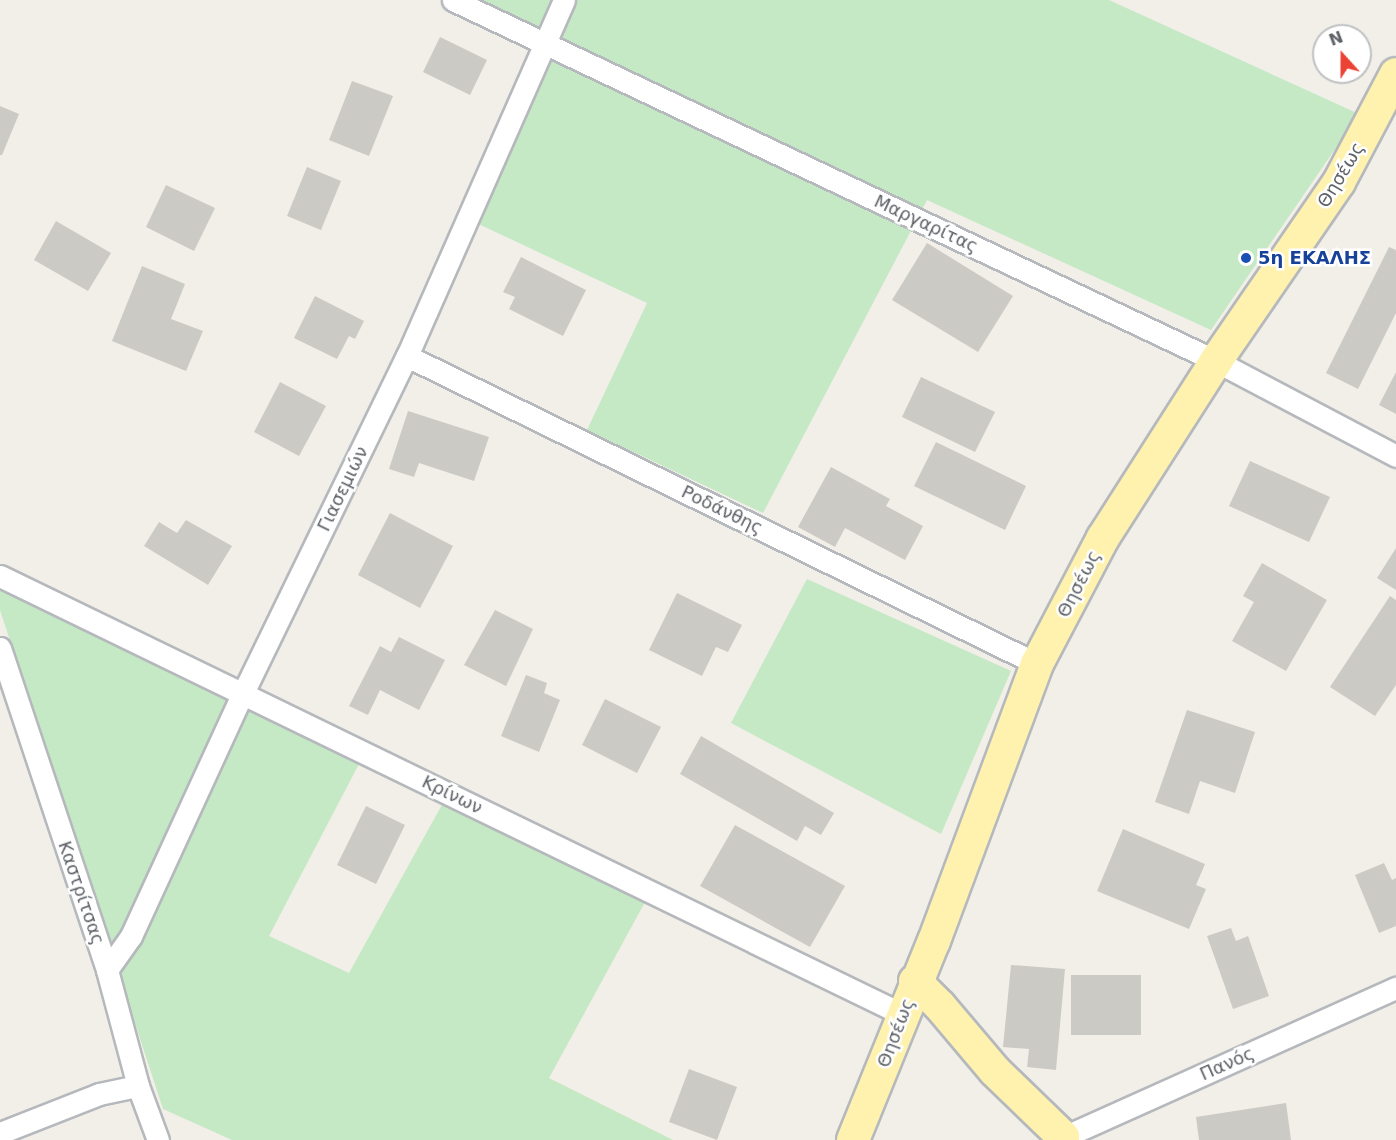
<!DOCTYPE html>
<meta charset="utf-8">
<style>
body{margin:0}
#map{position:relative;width:1396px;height:1140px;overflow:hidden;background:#f1efe8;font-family:"DejaVu Sans",sans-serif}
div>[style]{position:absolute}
.green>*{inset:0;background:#c5e8c5}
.building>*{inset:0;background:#cccac5}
.roads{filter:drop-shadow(2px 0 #b5b8bc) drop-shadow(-2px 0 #b5b8bc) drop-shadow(0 2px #b5b8bc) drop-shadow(0 -2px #b5b8bc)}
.minor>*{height:21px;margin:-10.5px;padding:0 10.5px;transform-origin:10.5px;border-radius:10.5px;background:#fff}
.primary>*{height:32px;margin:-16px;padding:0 16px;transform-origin:16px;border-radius:16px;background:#fff2af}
.dots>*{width:16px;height:16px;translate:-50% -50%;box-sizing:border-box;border:3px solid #fff;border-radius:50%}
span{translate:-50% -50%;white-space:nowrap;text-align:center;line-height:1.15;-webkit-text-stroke:5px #fff;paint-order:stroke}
.street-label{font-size:18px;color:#5f6368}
.transit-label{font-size:18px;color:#164399;font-weight:700}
.left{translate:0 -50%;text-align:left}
.north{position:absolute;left:1312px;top:24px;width:60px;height:60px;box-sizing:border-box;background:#fff;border:2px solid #bfc1c3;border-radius:50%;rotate:339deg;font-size:16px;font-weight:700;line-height:24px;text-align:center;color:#5f6368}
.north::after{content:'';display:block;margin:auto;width:21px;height:27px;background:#ea4335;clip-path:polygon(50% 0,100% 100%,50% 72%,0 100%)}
</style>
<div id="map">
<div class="green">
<i style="clip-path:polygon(448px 0,562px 0,542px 45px)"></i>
<i style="clip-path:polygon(573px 0,1109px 0,1359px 114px,1211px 330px,927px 200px,763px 513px,587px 430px,647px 303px,472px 221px)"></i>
<i style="clip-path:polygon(807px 579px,1011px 671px,941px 834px,731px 723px)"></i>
<i style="clip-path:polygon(0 584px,360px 762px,269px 936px,349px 973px,444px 801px,645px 902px,549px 1078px,673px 1140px,232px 1140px,163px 1109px,0 610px)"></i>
</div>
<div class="building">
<i style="clip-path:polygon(440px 37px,487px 60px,470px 95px,423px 72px)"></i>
<i style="clip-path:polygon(352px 81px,393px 96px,369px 156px,329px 140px)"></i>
<i style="clip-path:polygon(0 106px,19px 114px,2px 155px,0 155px)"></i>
<i style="clip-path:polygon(307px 167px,341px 181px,321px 230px,287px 216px)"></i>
<i style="clip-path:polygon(166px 185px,215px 208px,194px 251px,146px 227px)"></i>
<i style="clip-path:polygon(56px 221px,111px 253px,88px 291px,34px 260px)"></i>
<i style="clip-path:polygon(927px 243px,1013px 296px,978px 352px,892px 300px)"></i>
<i style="clip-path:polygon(1389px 247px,1396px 250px,1396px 313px,1358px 389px,1326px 373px)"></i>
<i style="clip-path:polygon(521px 257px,586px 290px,563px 336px,509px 309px,515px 297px,503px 292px)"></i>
<i style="clip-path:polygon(142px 266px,185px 284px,171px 319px,203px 331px,186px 371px,112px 341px)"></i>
<i style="clip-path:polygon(315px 296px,364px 321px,355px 339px,349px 336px,337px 359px,294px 338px)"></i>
<i style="clip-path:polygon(1396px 372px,1396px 414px,1379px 405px)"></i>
<i style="clip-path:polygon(921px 377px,995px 412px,975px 452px,902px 417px)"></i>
<i style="clip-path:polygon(280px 382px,326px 406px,299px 456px,254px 432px)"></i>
<i style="clip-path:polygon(408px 411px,489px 437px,474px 481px,419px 463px,414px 477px,389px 469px)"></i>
<i style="clip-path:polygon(936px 442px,1026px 486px,1005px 530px,914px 486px)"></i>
<i style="clip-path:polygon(1250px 461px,1330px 497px,1309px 542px,1229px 506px)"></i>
<i style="clip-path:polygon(831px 467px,890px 499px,886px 506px,923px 526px,905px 560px,845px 528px,835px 547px,798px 527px)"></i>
<i style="clip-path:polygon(390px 513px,453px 546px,420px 608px,358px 575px)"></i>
<i style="clip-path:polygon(186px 520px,232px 546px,208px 585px,144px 546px,159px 522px,177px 533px)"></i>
<i style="clip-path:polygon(1396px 548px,1396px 590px,1377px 578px)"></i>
<i style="clip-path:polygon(1262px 563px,1327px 600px,1286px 671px,1232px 641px,1254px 602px,1243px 596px)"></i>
<i style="clip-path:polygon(677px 593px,742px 625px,728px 652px,716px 647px,702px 676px,649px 650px)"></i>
<i style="clip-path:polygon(1390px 596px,1396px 600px,1396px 685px,1375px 716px,1330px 687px)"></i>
<i style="clip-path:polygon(495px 610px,533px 629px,506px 686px,464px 665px)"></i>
<i style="clip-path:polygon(399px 637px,445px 660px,419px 710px,380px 690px,368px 715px,349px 706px,380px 646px,391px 652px)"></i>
<i style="clip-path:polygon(526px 675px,547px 683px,544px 693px,560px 700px,539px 752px,501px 736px)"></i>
<i style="clip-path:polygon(605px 699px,661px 727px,637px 773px,582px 745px)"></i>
<i style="clip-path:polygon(1187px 710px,1255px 732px,1235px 793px,1200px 781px,1189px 814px,1155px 802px)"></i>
<i style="clip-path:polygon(701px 736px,834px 813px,821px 835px,805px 826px,797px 841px,680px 774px)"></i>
<i style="clip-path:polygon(366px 806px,405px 825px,376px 884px,337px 865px)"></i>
<i style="clip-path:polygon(735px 825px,845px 886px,810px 947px,700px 886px)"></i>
<i style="clip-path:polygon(1123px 829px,1205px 864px,1196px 885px,1206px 889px,1189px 929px,1097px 891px)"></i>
<i style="clip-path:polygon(1384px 863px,1392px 880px,1396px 878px,1396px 926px,1379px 933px,1355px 875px)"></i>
<i style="clip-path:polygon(1231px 928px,1236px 941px,1248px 936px,1269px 996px,1233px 1009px,1207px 936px)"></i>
<i style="clip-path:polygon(1011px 965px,1065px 969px,1056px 1070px,1027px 1067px,1029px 1049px,1003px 1047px)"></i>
<i style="clip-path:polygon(1071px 975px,1141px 975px,1141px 1035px,1071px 1035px)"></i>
<i style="clip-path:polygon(689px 1069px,737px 1087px,717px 1140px,669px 1122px)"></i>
<i style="clip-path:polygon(1286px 1103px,1291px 1140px,1199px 1140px,1196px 1117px)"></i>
</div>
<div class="roads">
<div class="minor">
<i style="left:453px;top:0;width:844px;rotate:25.32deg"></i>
<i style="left:1216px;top:361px;width:204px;rotate:27.8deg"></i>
<i style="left:407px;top:356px;width:701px;rotate:26.05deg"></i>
<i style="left:0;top:576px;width:1005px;rotate:25.9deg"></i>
<i style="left:0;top:648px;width:339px;rotate:71.6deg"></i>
<i style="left:107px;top:970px;width:120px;rotate:75deg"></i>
<i style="left:138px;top:1086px;width:58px;rotate:69.7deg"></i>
<i style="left:107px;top:970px;width:42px;rotate:-54.8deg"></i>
<i style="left:131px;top:936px;width:268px;rotate:-65.3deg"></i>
<i style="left:243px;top:693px;width:375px;rotate:-64.1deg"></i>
<i style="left:407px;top:356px;width:389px;rotate:-66.2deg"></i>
<i style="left:0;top:1133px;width:106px;rotate:-21.5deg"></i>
<i style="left:99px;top:1094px;width:40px;rotate:-12deg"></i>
<i style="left:1057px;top:1140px;width:372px;rotate:-24.2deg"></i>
</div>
<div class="primary">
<i style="left:915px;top:981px;width:35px;rotate:45deg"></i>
<i style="left:940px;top:1006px;width:85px;rotate:49.8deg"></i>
<i style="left:995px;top:1071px;width:95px;rotate:44.1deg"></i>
<i style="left:853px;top:1140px;width:215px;rotate:-67.9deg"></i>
<i style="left:934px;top:941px;width:296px;rotate:-69.6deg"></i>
<i style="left:1037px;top:664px;width:142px;rotate:-62.4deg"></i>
<i style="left:1103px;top:538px;width:210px;rotate:-57.4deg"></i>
<i style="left:1216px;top:361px;width:217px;rotate:-55.5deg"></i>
<i style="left:1339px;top:182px;width:122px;rotate:-62.2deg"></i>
</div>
</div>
<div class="dots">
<i style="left:1246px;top:258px;background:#1a4fb4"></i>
</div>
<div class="street-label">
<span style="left:1341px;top:175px;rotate:-59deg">Θησέως</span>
<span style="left:926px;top:224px;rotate:25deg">Μαργαρίτας</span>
<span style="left:343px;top:489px;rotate:-64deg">Γιασεμιών</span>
<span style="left:722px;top:510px;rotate:26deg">Ροδάνθης</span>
<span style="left:1079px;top:584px;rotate:-63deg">Θησέως</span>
<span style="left:452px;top:795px;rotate:26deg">Κρίνων</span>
<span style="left:81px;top:893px;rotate:71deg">Καστρίτσας</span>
<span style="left:896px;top:1033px;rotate:-69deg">Θησέως</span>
<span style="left:1227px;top:1064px;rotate:-24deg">Πανός</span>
</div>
<div class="transit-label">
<span class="left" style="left:1258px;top:258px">5η ΕΚΑΛΗΣ</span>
</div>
<div class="north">N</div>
</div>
